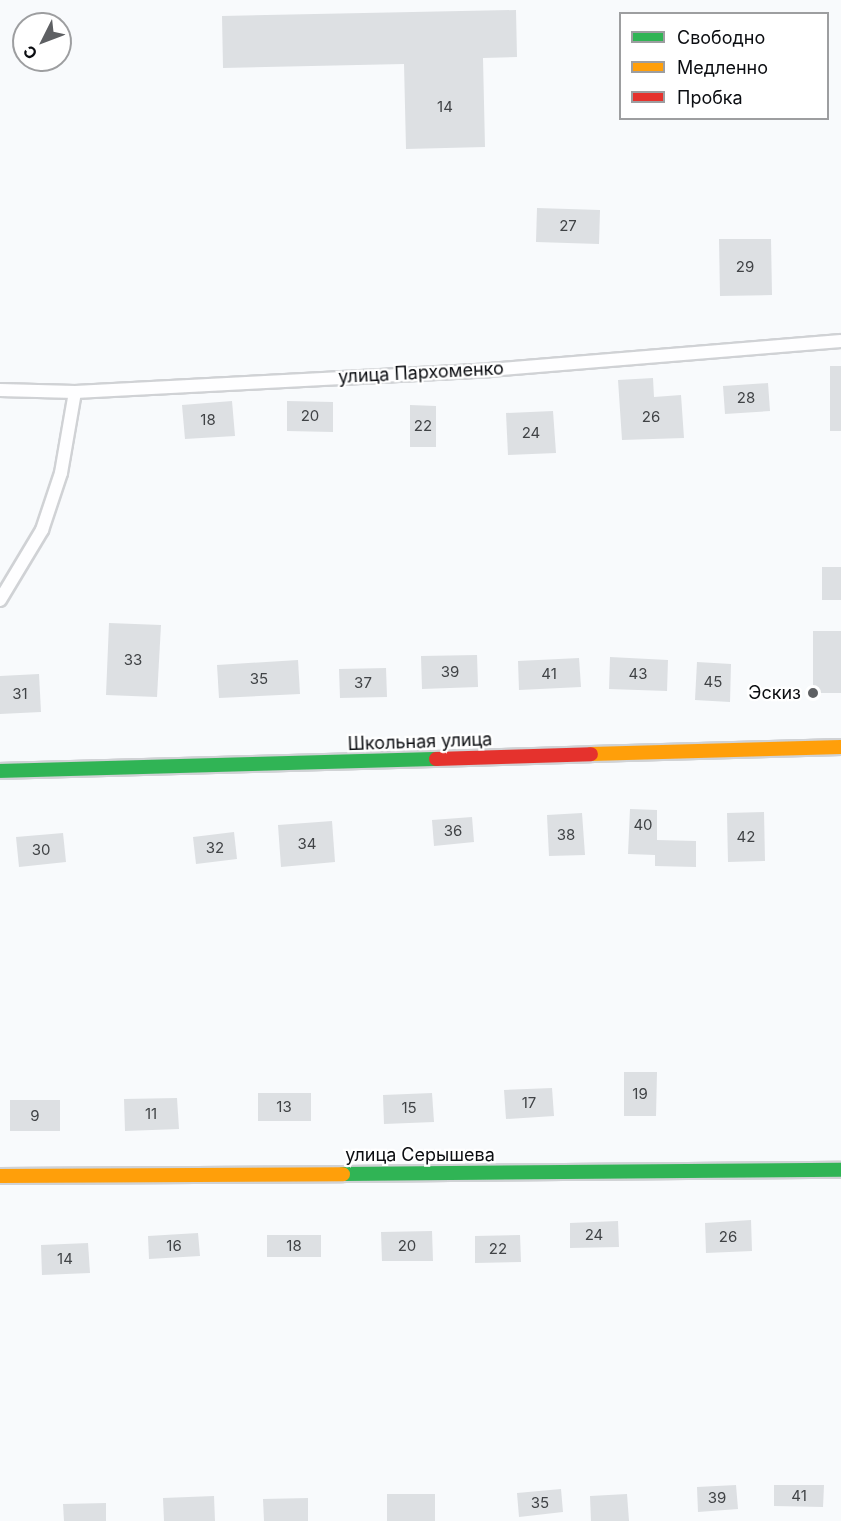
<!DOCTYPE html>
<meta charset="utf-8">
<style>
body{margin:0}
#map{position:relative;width:841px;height:1521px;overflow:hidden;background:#f8fafc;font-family:Inter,sans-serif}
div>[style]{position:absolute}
.building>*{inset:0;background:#dde0e3}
.roads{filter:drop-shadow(2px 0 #d0d2d5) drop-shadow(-2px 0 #d0d2d5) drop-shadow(0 2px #d0d2d5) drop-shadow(0 -2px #d0d2d5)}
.lane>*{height:12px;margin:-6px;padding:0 6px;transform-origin:6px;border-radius:6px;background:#fefeff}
.fast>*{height:14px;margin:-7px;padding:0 7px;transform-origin:7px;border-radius:7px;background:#30b455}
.slow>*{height:14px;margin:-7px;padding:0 7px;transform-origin:7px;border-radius:7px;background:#ff9f0a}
.jam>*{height:14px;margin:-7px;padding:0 7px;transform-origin:7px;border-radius:7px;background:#e5322d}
.dots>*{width:16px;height:16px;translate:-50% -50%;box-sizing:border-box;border:3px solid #fff;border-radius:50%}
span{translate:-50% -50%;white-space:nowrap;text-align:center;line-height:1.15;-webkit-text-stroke:4.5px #fff;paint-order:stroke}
.number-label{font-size:15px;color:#404346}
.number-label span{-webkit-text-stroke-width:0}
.street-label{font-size:18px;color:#0b0d11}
.poi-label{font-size:18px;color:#0b0d11}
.right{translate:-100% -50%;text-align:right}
.legend{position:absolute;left:619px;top:12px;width:210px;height:108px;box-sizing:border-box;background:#fff;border:2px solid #9d9ea0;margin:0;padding:8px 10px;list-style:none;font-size:18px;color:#0b0d11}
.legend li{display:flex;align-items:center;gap:12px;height:30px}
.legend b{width:30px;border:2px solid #9d9ea0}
.north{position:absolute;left:12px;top:12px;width:60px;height:60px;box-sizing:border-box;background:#fff;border:2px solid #9d9ea0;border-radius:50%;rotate:228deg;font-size:16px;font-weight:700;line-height:24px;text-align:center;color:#0b0d11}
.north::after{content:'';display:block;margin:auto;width:21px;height:27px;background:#5e6063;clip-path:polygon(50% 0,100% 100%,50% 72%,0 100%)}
</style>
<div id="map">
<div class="building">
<i style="clip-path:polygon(516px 10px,517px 57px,483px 58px,485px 147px,406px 149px,404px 64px,223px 68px,222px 16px)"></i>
<i style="clip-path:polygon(537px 208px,600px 210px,599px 244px,536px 242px)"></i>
<i style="clip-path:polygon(719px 239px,771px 239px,772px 295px,720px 296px)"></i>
<i style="clip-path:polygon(830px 366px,841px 366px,841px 431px,830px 431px)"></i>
<i style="clip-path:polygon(653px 378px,654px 397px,681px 395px,684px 438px,622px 440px,618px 380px)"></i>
<i style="clip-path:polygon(768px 383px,770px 411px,725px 414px,723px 386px)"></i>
<i style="clip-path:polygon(232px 401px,235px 436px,185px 439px,182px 405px)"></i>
<i style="clip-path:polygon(287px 401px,333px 402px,333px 432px,287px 431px)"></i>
<i style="clip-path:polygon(410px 405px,436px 406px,436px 447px,410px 447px)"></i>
<i style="clip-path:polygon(553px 411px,556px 453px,508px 455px,506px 413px)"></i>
<i style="clip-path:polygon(822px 567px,841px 567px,841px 600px,822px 600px)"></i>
<i style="clip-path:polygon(109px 623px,161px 625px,157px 697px,106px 695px)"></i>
<i style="clip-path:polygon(813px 631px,841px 631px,841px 693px,813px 693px)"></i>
<i style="clip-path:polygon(477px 655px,478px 687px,422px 689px,421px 656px)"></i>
<i style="clip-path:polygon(610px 657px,668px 660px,667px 691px,609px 689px)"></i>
<i style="clip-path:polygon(579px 658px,581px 687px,519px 690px,518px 661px)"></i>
<i style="clip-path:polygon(298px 660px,300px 694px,219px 698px,217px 665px)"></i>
<i style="clip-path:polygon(697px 662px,731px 664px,730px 702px,695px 700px)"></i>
<i style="clip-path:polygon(386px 668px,387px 697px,340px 698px,339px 669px)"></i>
<i style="clip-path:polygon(39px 674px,41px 712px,0 714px,0 676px)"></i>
<i style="clip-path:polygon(630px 809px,657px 810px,657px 840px,696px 841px,696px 867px,655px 866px,655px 855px,628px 854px)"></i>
<i style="clip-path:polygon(764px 812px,765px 861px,728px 862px,727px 813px)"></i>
<i style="clip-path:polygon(582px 813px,585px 855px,549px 856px,547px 815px)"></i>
<i style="clip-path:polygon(472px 817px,474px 842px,434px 846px,432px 820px)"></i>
<i style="clip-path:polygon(332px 821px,335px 862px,281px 867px,278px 825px)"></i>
<i style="clip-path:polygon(234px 832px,237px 859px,196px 864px,193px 837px)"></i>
<i style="clip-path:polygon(63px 833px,66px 862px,19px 867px,16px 837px)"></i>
<i style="clip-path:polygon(624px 1072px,657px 1072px,656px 1116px,624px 1116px)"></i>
<i style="clip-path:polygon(552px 1088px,554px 1116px,506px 1119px,504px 1090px)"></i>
<i style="clip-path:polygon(258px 1093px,311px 1093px,311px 1121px,258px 1121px)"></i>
<i style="clip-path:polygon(432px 1093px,434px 1122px,384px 1124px,383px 1095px)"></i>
<i style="clip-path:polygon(177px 1098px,179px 1129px,125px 1131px,124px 1099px)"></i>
<i style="clip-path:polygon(10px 1100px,60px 1100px,60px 1131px,10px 1131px)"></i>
<i style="clip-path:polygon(751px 1220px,752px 1251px,706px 1253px,705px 1223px)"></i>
<i style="clip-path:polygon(618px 1221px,619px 1247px,570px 1248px,570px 1223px)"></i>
<i style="clip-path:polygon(432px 1231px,433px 1261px,382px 1261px,381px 1232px)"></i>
<i style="clip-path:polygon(198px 1233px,200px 1256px,149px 1259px,148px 1236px)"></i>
<i style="clip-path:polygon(267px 1235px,321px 1235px,321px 1257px,267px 1257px)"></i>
<i style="clip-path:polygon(520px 1235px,521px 1262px,475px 1263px,475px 1236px)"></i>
<i style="clip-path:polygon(88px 1243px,90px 1273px,42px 1275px,41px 1245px)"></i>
<i style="clip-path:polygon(736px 1485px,738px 1509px,698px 1512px,697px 1487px)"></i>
<i style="clip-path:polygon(774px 1485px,824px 1485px,823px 1507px,774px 1506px)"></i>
<i style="clip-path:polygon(561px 1489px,563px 1512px,519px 1517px,517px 1493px)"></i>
<i style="clip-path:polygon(387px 1494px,435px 1494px,435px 1521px,387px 1521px)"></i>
<i style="clip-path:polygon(627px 1494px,629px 1521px,591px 1521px,590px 1496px)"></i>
<i style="clip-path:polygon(214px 1496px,215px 1521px,164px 1521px,163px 1498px)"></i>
<i style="clip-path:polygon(308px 1498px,308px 1521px,264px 1521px,263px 1499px)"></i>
<i style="clip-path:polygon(106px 1503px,106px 1521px,64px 1521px,63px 1504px)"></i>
</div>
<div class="roads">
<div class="lane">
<i style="left:0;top:390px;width:75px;rotate:1.5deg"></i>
<i style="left:75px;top:392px;width:415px;rotate:-3deg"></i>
<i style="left:489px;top:370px;width:353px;rotate:-4.7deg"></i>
<i style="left:0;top:600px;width:82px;rotate:-59deg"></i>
<i style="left:42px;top:530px;width:60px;rotate:-71.6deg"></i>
<i style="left:61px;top:473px;width:82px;rotate:-80.2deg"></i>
</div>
<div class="fast">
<i style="left:0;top:771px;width:436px;rotate:-1.6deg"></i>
<i style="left:343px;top:1174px;width:498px;rotate:-0.5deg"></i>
</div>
<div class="slow">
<i style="left:591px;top:754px;width:250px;rotate:-1.6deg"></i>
<i style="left:0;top:1176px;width:343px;rotate:-0.3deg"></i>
</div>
<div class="jam">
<i style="left:436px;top:759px;width:155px;rotate:-1.8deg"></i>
</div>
</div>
<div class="dots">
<i style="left:813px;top:693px;background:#5e6063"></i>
</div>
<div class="number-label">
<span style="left:445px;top:107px">14</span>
<span style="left:568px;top:226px">27</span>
<span style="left:745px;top:267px">29</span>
<span style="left:746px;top:398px">28</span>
<span style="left:310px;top:416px">20</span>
<span style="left:651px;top:417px">26</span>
<span style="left:208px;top:420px">18</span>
<span style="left:423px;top:426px">22</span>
<span style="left:531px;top:433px">24</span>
<span style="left:133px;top:660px">33</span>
<span style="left:450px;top:672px">39</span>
<span style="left:549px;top:674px">41</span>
<span style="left:638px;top:674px">43</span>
<span style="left:259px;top:679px">35</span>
<span style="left:713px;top:682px">45</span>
<span style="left:363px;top:683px">37</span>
<span style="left:20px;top:694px">31</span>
<span style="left:643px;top:825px">40</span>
<span style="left:453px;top:831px">36</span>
<span style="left:566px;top:835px">38</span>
<span style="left:746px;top:837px">42</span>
<span style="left:307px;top:844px">34</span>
<span style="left:215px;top:848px">32</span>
<span style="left:41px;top:850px">30</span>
<span style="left:640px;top:1094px">19</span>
<span style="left:529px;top:1103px">17</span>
<span style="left:284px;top:1107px">13</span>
<span style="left:409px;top:1108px">15</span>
<span style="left:151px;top:1114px">11</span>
<span style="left:35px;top:1116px">9</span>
<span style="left:594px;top:1235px">24</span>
<span style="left:728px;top:1237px">26</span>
<span style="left:174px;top:1246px">16</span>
<span style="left:294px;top:1246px">18</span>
<span style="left:407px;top:1246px">20</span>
<span style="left:498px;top:1249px">22</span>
<span style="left:65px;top:1259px">14</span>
<span style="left:799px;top:1496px">41</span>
<span style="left:717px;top:1498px">39</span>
<span style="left:540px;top:1503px">35</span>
</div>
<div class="street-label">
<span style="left:421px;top:373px;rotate:-3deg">улица Пархоменко</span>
<span style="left:420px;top:742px;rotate:-2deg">Школьная улица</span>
<span style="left:420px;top:1155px">улица Серышева</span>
</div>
<div class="poi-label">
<span class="right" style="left:801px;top:693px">Эскиз</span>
</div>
<ul class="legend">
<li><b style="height:8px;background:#30b455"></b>Свободно</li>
<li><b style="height:8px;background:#ff9f0a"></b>Медленно</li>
<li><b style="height:8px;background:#e5322d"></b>Пробка</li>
</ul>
<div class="north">С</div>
</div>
